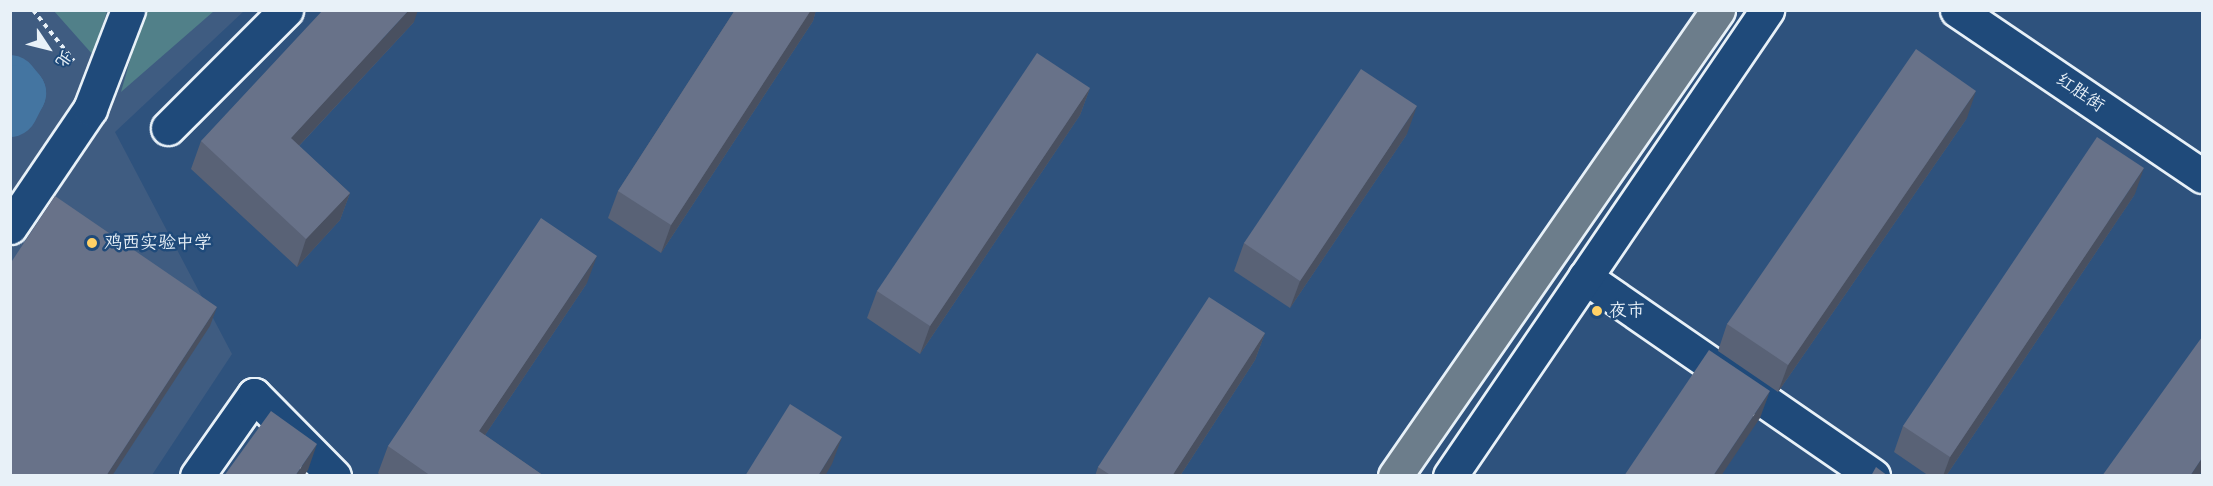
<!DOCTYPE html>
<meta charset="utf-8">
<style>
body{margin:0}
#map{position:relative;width:2213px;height:486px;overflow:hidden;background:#2e527d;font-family:"Balsamiq Sans","LXGW WenKai TC",sans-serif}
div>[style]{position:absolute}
.built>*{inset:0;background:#3f5c81}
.green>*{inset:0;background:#518089}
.river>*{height:56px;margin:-28px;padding:0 28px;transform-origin:28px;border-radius:28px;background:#4475a1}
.path>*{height:4px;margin-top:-2px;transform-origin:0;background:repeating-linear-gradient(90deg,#e8f1f8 0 4.5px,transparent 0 9px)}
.roads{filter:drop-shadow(2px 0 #e8f1f8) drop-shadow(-2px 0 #e8f1f8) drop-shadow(0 2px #e8f1f8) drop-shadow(0 -2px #e8f1f8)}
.minor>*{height:33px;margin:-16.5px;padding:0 16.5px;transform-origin:16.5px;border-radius:16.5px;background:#1f4a7a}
.major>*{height:33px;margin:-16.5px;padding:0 16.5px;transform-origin:16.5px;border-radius:16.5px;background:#6c7d8b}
.wall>*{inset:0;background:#596276}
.shaded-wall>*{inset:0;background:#495060}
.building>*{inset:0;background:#687289}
.dots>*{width:16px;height:16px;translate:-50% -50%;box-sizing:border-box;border:3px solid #1f4a7a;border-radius:50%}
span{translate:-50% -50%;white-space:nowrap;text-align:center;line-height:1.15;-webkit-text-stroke:5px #1f4a7a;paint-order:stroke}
.street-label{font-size:18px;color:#e8f1f8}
.poi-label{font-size:18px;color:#e8f1f8}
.left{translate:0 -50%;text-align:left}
.frame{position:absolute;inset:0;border:12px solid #e8f1f8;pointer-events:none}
.north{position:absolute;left:18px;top:18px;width:60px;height:60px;-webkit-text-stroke:4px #1f4a7a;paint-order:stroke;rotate:125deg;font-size:16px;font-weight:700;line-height:24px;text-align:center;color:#e8f1f8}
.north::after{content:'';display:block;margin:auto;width:21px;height:27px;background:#e8f1f8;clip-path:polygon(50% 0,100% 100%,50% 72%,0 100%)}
</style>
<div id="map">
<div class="built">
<i style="clip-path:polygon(10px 11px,244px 11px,115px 132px,232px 354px,152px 475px,11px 475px)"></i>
</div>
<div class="green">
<i style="clip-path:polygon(54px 11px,107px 11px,93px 55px)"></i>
<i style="clip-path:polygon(144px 11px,214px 11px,121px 92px)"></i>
</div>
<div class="river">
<i style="left:10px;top:83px;width:13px;rotate:51deg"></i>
<i style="left:18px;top:93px;width:18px;rotate:117deg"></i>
</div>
<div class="path">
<i style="left:33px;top:10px;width:65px;rotate:51.2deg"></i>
</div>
<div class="roads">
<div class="minor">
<i style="left:1957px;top:10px;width:296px;rotate:34.1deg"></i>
<i style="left:168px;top:128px;width:167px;rotate:-45deg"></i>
<i style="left:10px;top:227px;width:143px;rotate:-55.9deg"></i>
<i style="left:90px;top:109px;width:106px;rotate:-69deg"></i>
<i style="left:1585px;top:277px;width:350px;rotate:34.6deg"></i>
<i style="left:197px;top:476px;width:99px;rotate:-54.9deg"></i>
<i style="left:254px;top:395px;width:114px;rotate:45.4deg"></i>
<i style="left:1450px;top:476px;width:564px;rotate:-55.77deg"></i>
</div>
<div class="major">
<i style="left:1395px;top:476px;width:567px;rotate:-55.27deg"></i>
</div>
</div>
<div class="wall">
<i style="clip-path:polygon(735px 10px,816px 10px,813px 21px,661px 253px,608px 218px,618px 191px)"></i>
<i style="clip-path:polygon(414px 22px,299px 146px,350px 193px,340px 220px,297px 267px,191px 169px,201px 141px)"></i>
<i style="clip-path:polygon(1090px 88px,1080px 115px,920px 354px,867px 318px,877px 291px)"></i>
<i style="clip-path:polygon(1967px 118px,1778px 392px,1718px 351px,1727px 324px)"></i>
<i style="clip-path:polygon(1407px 134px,1290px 308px,1234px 271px,1244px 243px)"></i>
<i style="clip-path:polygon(2135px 194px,1946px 476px,1929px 476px,1894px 452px,1903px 426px)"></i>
<i style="clip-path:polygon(587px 283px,485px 435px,544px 476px,381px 476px,378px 473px,388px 446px)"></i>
<i style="clip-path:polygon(1265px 333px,1255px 360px,1180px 476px,1095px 476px,1098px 467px)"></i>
</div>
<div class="shaded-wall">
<i style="clip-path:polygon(409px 10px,418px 10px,414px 22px,281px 165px,291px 138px)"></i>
<i style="clip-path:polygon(811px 10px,816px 10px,813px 21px,661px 253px,671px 225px)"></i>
<i style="clip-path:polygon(1090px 88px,1080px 115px,920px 354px,930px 326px)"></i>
<i style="clip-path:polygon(1976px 91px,1967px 118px,1778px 392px,1788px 365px)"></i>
<i style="clip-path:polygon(1417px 106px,1407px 134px,1290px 308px,1300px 281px)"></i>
<i style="clip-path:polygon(2144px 168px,2135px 194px,1946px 476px,1943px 476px,1950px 457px)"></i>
<i style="clip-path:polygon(350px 193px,340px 220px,297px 267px,306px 239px)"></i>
<i style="clip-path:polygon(597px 256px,587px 283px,469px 459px,479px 431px)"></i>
<i style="clip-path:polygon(217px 307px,210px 326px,112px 476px,106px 476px)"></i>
<i style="clip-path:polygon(1265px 333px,1255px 360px,1180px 476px,1172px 476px)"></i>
<i style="clip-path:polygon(1770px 391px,1760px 418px,1721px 476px,1713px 476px)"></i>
<i style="clip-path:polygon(842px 437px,832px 464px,825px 476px,818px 476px)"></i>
<i style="clip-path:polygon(317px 444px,308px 470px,304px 476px,295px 476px)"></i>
<i style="clip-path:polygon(2202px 458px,2202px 471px,2199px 476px,2190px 476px)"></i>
</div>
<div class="building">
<i style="clip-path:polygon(323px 10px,409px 10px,291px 138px,350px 193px,306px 239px,201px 141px)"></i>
<i style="clip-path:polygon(735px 10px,811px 10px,671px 225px,618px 191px)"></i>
<i style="clip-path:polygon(1916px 49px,1976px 91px,1788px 365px,1727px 324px)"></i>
<i style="clip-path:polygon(1037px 53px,1090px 88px,930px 326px,877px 291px)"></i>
<i style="clip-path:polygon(1361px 69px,1417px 106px,1300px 281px,1244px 243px)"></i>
<i style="clip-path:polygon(2097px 137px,2144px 168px,1950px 457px,1903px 426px)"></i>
<i style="clip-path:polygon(55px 196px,217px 307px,106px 476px,10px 476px,10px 264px)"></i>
<i style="clip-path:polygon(541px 218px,597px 256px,479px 431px,544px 476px,431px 476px,388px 446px)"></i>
<i style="clip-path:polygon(1209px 297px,1265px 333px,1172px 476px,1112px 476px,1098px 467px)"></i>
<i style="clip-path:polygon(2202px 337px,2202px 458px,2190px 476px,2102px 476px)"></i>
<i style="clip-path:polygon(1709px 350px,1770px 391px,1713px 476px,1624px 476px)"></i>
<i style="clip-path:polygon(790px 404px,842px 437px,818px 476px,745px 476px)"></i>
<i style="clip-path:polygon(271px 411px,317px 444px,295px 476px,224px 476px)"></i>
<i style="clip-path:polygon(1876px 467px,1888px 476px,1871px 476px)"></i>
</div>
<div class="dots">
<i style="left:92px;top:243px;background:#ffd166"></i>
<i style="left:1597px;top:311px;background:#ffd166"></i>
</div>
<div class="street-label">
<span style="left:2080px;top:93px;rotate:34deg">红胜街</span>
</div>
<div class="poi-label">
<span class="left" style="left:104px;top:243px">鸡西实验中学</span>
<span class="left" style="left:1609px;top:311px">夜市</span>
</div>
<div class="frame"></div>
<div class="north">北</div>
</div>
